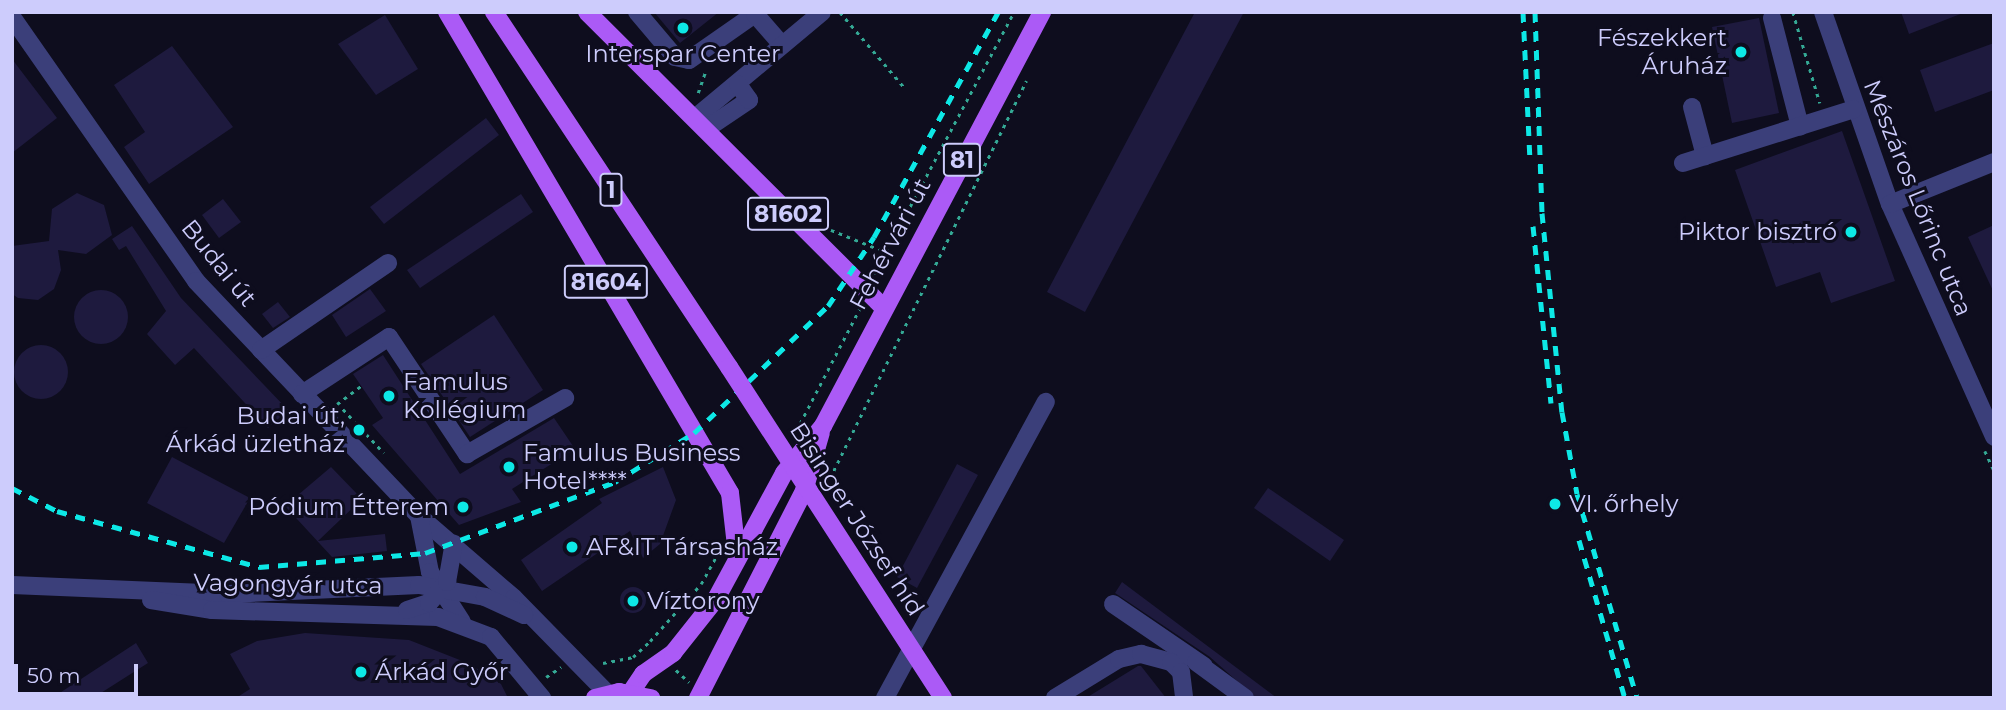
<!DOCTYPE html>
<meta charset="utf-8">
<style>
body{margin:0}
#map{position:relative;width:2006px;height:710px;overflow:hidden;background:#0e0d1e;font-family:Montserrat,sans-serif}
div>[style]{position:absolute}
.building>*{inset:0;background:#1e1a3e}
.round{border-radius:50%}
.path>*{height:2.5px;margin-top:-1.25px;transform-origin:0;background:repeating-linear-gradient(90deg,#34a995 0 3.5px,transparent 0 8.5px)}
.minor>*{height:18px;margin:-9px;padding:0 9px;transform-origin:9px;border-radius:9px;background:#3b3f7a}
.major>*{height:18px;margin:-9px;padding:0 9px;transform-origin:9px;border-radius:9px;background:#ab5af6}
.rail>*{height:5px;margin-top:-2.5px;transform-origin:0;background:repeating-linear-gradient(90deg,#0de8e6 0 10px,transparent 0 19px)}
.major-bridge>*{height:18px;margin:-9px;padding:0 9px;transform-origin:9px;border-radius:9px;background:#ab5af6}
.dots>*{width:19px;height:19px;translate:-50% -50%;box-sizing:border-box;border:4px solid #0e0d1e;border-radius:50%}
span{translate:-50% -50%;white-space:nowrap;text-align:center;line-height:1.15;-webkit-text-stroke:6px #0e0d1e;paint-order:stroke}
.shield-label span{padding:2px 5px;background:#0e0d1e;border:2px solid;border-radius:5px;-webkit-text-stroke-width:0}
.shield-label{font-size:23px;color:#cdccfc;font-weight:700}
.poi-label{font-size:24px;color:#cdccfc}
.right{translate:-100% -50%;text-align:right}
.left{translate:0 -50%;text-align:left}
.street-label{font-size:24px;color:#cdccfc}
.frame{position:absolute;inset:0;border:14px solid #cdccfc;pointer-events:none}
.scale{position:absolute;left:14px;top:664px;width:124px;height:32px;box-sizing:border-box;border:4px solid #cdccfc;border-top:0;padding-left:9px;font-size:21px;line-height:24px;white-space:nowrap;color:#cdccfc;-webkit-text-stroke:5px #0e0d1e;paint-order:stroke}
</style>
<div id="map">
<div class="building">
<i style="clip-path:polygon(654px 12px,719px 12px,680px 43px)"></i>
<i style="clip-path:polygon(1195px 12px,1244px 12px,1085px 312px,1047px 292px)"></i>
<i style="clip-path:polygon(1901px 12px,1963px 12px,1963px 13px,1909px 34px)"></i>
<i style="clip-path:polygon(385px 15px,418px 69px,376px 95px,338px 44px)"></i>
<i style="clip-path:polygon(1759px 18px,1779px 113px,1732px 123px,1712px 27px)"></i>
<i style="clip-path:polygon(1994px 43px,1994px 90px,1935px 112px,1920px 70px)"></i>
<i style="clip-path:polygon(172px 46px,233px 127px,149px 184px,124px 147px,145px 132px,114px 85px)"></i>
<i style="clip-path:polygon(12px 59px,57px 118px,12px 153px)"></i>
<i style="clip-path:polygon(486px 118px,499px 135px,384px 224px,370px 207px)"></i>
<i style="clip-path:polygon(1842px 131px,1895px 281px,1831px 303px,1820px 272px,1776px 287px,1735px 170px)"></i>
<i style="clip-path:polygon(77px 193px,104px 205px,112px 235px,86px 254px,58px 250px,61px 270px,54px 289px,38px 300px,18px 298px,12px 294px,12px 246px,49px 241px,52px 209px)"></i>
<i style="clip-path:polygon(521px 194px,533px 212px,420px 288px,407px 270px)"></i>
<i style="clip-path:polygon(223px 199px,241px 222px,219px 238px,202px 215px)"></i>
<i style="clip-path:polygon(1994px 225px,1994px 293px,1968px 237px)"></i>
<i style="clip-path:polygon(132px 226px,181px 298px,288px 410px,268px 428px,194px 348px,175px 365px,147px 334px,166px 311px,126px 246px,119px 250px,112px 239px)"></i>
<i style="clip-path:polygon(370px 289px,386px 311px,346px 337px,332px 315px)"></i>
<i class="round" style="left:74px;top:290px;width:54px;height:54px"></i>
<i style="clip-path:polygon(278px 302px,290px 317px,273px 328px,262px 314px)"></i>
<i style="clip-path:polygon(494px 315px,543px 390px,470px 437px,421px 364px)"></i>
<i class="round" style="left:14px;top:345px;width:54px;height:54px"></i>
<i style="clip-path:polygon(383px 355px,460px 474px,554px 418px,575px 449px,512px 489px,521px 502px,459px 525px,372px 425px,383px 418px,353px 374px)"></i>
<i style="clip-path:polygon(172px 457px,250px 498px,224px 543px,147px 503px)"></i>
<i style="clip-path:polygon(957px 464px,978px 475px,917px 588px,897px 577px)"></i>
<i style="clip-path:polygon(331px 467px,362px 499px,318px 541px,385px 534px,387px 551px,332px 557px,285px 506px)"></i>
<i style="clip-path:polygon(663px 467px,676px 500px,660px 544px,643px 558px,630px 531px,542px 591px,521px 560px,602px 503px,599px 499px)"></i>
<i style="clip-path:polygon(1268px 488px,1344px 540px,1330px 561px,1254px 508px)"></i>
<i style="clip-path:polygon(1122px 582px,1277px 698px,1256px 698px,1210px 657px,1115px 593px)"></i>
<i class="round" style="left:620px;top:587px;width:26px;height:26px"></i>
<i style="clip-path:polygon(305px 633px,409px 640px,470px 664px,501px 684px,508px 698px,236px 698px,250px 689px,230px 654px,257px 641px)"></i>
<i style="clip-path:polygon(136px 643px,148px 663px,93px 698px,52px 698px)"></i>
<i style="clip-path:polygon(1141px 666px,1166px 698px,1086px 698px,1138px 666px)"></i>
</div>
<div class="path">
<i style="left:840px;top:12px;width:100px;rotate:49.5deg"></i>
<i style="left:1793px;top:12px;width:95px;rotate:73.5deg"></i>
<i style="left:698px;top:93px;width:24px;rotate:-71deg"></i>
<i style="left:831px;top:230px;width:56px;rotate:22deg"></i>
<i style="left:874px;top:274px;width:297px;rotate:-61.9deg"></i>
<i style="left:337px;top:404px;width:30px;rotate:-37deg"></i>
<i style="left:343px;top:409px;width:60px;rotate:47deg"></i>
<i style="left:796px;top:431px;width:141px;rotate:-62.5deg"></i>
<i style="left:1985px;top:451px;width:21px;rotate:65deg"></i>
<i style="left:826px;top:486px;width:452px;rotate:-63.7deg"></i>
<i style="left:603px;top:663px;width:31px;rotate:-11deg"></i>
<i style="left:633px;top:657px;width:23px;rotate:-43deg"></i>
<i style="left:650px;top:641px;width:76px;rotate:-48.2deg"></i>
<i style="left:701px;top:584px;width:38px;rotate:-61deg"></i>
<i style="left:676px;top:670px;width:18px;rotate:43deg"></i>
<i style="left:546px;top:677px;width:18px;rotate:-34deg"></i>
</div>
<div class="minor">
<i style="left:637px;top:12px;width:59px;rotate:49.8deg"></i>
<i style="left:675px;top:57px;width:14px;rotate:12deg"></i>
<i style="left:689px;top:60px;width:80px;rotate:-34.9deg"></i>
<i style="left:755px;top:14px;width:41px;rotate:48.9deg"></i>
<i style="left:1823px;top:12px;width:203px;rotate:70.8deg"></i>
<i style="left:1890px;top:204px;width:255px;rotate:65.9deg"></i>
<i style="left:12px;top:17px;width:322px;rotate:55.1deg"></i>
<i style="left:196px;top:281px;width:324px;rotate:46.5deg"></i>
<i style="left:419px;top:516px;width:125px;rotate:40.8deg"></i>
<i style="left:514px;top:598px;width:134px;rotate:45.6deg"></i>
<i style="left:1772px;top:18px;width:112px;rotate:75.5deg"></i>
<i style="left:1692px;top:107px;width:51px;rotate:75.1deg"></i>
<i style="left:695px;top:118px;width:165px;rotate:-39.8deg"></i>
<i style="left:706px;top:129px;width:52px;rotate:-34deg"></i>
<i style="left:749px;top:100px;width:19px;rotate:-125deg"></i>
<i style="left:1683px;top:163px;width:179px;rotate:-17.5deg"></i>
<i style="left:1890px;top:204px;width:112px;rotate:-22deg"></i>
<i style="left:261px;top:350px;width:154px;rotate:-34.4deg"></i>
<i style="left:302px;top:394px;width:104px;rotate:-33.2deg"></i>
<i style="left:389px;top:337px;width:141px;rotate:56.3deg"></i>
<i style="left:467px;top:454px;width:113px;rotate:-29.7deg"></i>
<i style="left:419px;top:516px;width:57px;rotate:78.9deg"></i>
<i style="left:430px;top:572px;width:59px;rotate:57.4deg"></i>
<i style="left:12px;top:585px;width:216px;rotate:2.4deg"></i>
<i style="left:228px;top:594px;width:191px;rotate:-2.7deg"></i>
<i style="left:419px;top:585px;width:67px;rotate:10.3deg"></i>
<i style="left:485px;top:597px;width:43px;rotate:24.8deg"></i>
<i style="left:151px;top:600px;width:62px;rotate:9.3deg"></i>
<i style="left:212px;top:610px;width:226px;rotate:1.8deg"></i>
<i style="left:438px;top:617px;width:57px;rotate:20.7deg"></i>
<i style="left:491px;top:637px;width:80px;rotate:50.1deg"></i>
<i style="left:1113px;top:604px;width:110px;rotate:34.3deg"></i>
<i style="left:407px;top:610px;width:23px;rotate:-18deg"></i>
<i style="left:429px;top:603px;width:28px;rotate:-49deg"></i>
<i style="left:447px;top:582px;width:39px;rotate:-80deg"></i>
<i style="left:1196px;top:662px;width:61px;rotate:36.3deg"></i>
<i style="left:885px;top:698px;width:337px;rotate:-61.5deg"></i>
<i style="left:1055px;top:698px;width:75px;rotate:-31.4deg"></i>
<i style="left:1119px;top:659px;width:23px;rotate:-13deg"></i>
<i style="left:1141px;top:654px;width:31px;rotate:15deg"></i>
<i style="left:1171px;top:662px;width:14px;rotate:45deg"></i>
<i style="left:1181px;top:672px;width:26px;rotate:83deg"></i>
</div>
<div class="major">
<i style="left:447px;top:12px;width:558px;rotate:59.53deg"></i>
<i style="left:730px;top:493px;width:61px;rotate:83.5deg"></i>
<i style="left:494px;top:12px;width:426px;rotate:56.5deg"></i>
<i style="left:587px;top:12px;width:419px;rotate:44.9deg"></i>
<i style="left:631px;top:692px;width:22px;rotate:-56deg"></i>
<i style="left:643px;top:674px;width:37px;rotate:-35deg"></i>
<i style="left:673px;top:653px;width:69px;rotate:-51.5deg"></i>
<i style="left:716px;top:599px;width:143px;rotate:-61.6deg"></i>
<i style="left:784px;top:473px;width:61px;rotate:-50.3deg"></i>
<i style="left:823px;top:426px;width:468px;rotate:-62.1deg"></i>
<i style="left:595px;top:698px;width:25px;rotate:-14deg"></i>
<i style="left:619px;top:692px;width:33px;rotate:11deg"></i>
<i style="left:698px;top:698px;width:233px;rotate:-62.9deg"></i>
<i style="left:804px;top:491px;width:61px;rotate:-73.9deg"></i>
</div>
<div class="rail">
<i style="left:1523px;top:12px;width:151px;rotate:87.3deg"></i>
<i style="left:1535px;top:12px;width:201px;rotate:88deg"></i>
<i style="left:1542px;top:213px;width:200px;rotate:84.3deg"></i>
<i style="left:1562px;top:412px;width:83px;rotate:79.6deg"></i>
<i style="left:1577px;top:494px;width:213px;rotate:73.6deg"></i>
<i style="left:1533px;top:226px;width:178px;rotate:84.2deg"></i>
<i style="left:12px;top:488px;width:51px;rotate:27.1deg"></i>
<i style="left:57px;top:511px;width:210px;rotate:15.5deg"></i>
<i style="left:259px;top:567px;width:167px;rotate:-4.8deg"></i>
<i style="left:425px;top:553px;width:203px;rotate:-20.5deg"></i>
<i style="left:615px;top:482px;width:93px;rotate:-31.8deg"></i>
<i style="left:694px;top:433px;width:185px;rotate:-43.5deg"></i>
<i style="left:828px;top:306px;width:83px;rotate:-56.3deg"></i>
<i style="left:874px;top:237px;width:257px;rotate:-61.1deg"></i>
<i style="left:1579px;top:540px;width:165px;rotate:73.8deg"></i>
</div>
<div class="major-bridge">
<i style="left:729px;top:367px;width:394px;rotate:57.1deg"></i>
</div>
<div class="dots">
<i style="left:683px;top:28px;background:#0de8e6"></i>
<i style="left:1741px;top:52px;background:#0de8e6"></i>
<i style="left:1851px;top:232px;background:#0de8e6"></i>
<i style="left:389px;top:396px;background:#0de8e6"></i>
<i style="left:359px;top:430px;background:#0de8e6"></i>
<i style="left:509px;top:467px;background:#0de8e6"></i>
<i style="left:1555px;top:504px;background:#0de8e6"></i>
<i style="left:463px;top:507px;background:#0de8e6"></i>
<i style="left:572px;top:547px;background:#0de8e6"></i>
<i style="left:633px;top:601px;background:#0de8e6"></i>
<i style="left:361px;top:672px;background:#0de8e6"></i>
</div>
<div class="shield-label">
<span style="left:962px;top:160px">81</span>
<span style="left:611px;top:190px">1</span>
<span style="left:788px;top:214px">81602</span>
<span style="left:606px;top:282px">81604</span>
</div>
<div class="poi-label">
<span class="right" style="left:1727px;top:52px">Fészekkert<br>Áruház</span>
<span style="left:683px;top:54px">Interspar Center</span>
<span class="right" style="left:1837px;top:232px">Piktor bisztró</span>
<span class="left" style="left:403px;top:396px">Famulus<br>Kollégium</span>
<span class="right" style="left:345px;top:430px">Budai út,<br>Árkád üzletház</span>
<span class="left" style="left:523px;top:467px">Famulus Business<br>Hotel****</span>
<span class="left" style="left:1569px;top:504px">VI. őrhely</span>
<span class="right" style="left:449px;top:507px">Pódium Étterem</span>
<span class="left" style="left:586px;top:547px">AF&amp;IT Társasház</span>
<span class="left" style="left:647px;top:601px">Víztorony</span>
<span class="left" style="left:375px;top:672px">Árkád Győr</span>
</div>
<div class="street-label">
<span style="left:1918px;top:198px;rotate:68deg">Mészáros Lőrinc utca</span>
<span style="left:890px;top:244px;rotate:-62deg">Fehérvári út</span>
<span style="left:219px;top:263px;rotate:51deg">Budai út</span>
<span style="left:857px;top:519px;rotate:57deg">Bisinger József híd</span>
<span style="left:288px;top:584px;rotate:1deg">Vagongyár utca</span>
</div>
<div class="frame"></div>
<div class="scale">50 m</div>
</div>
